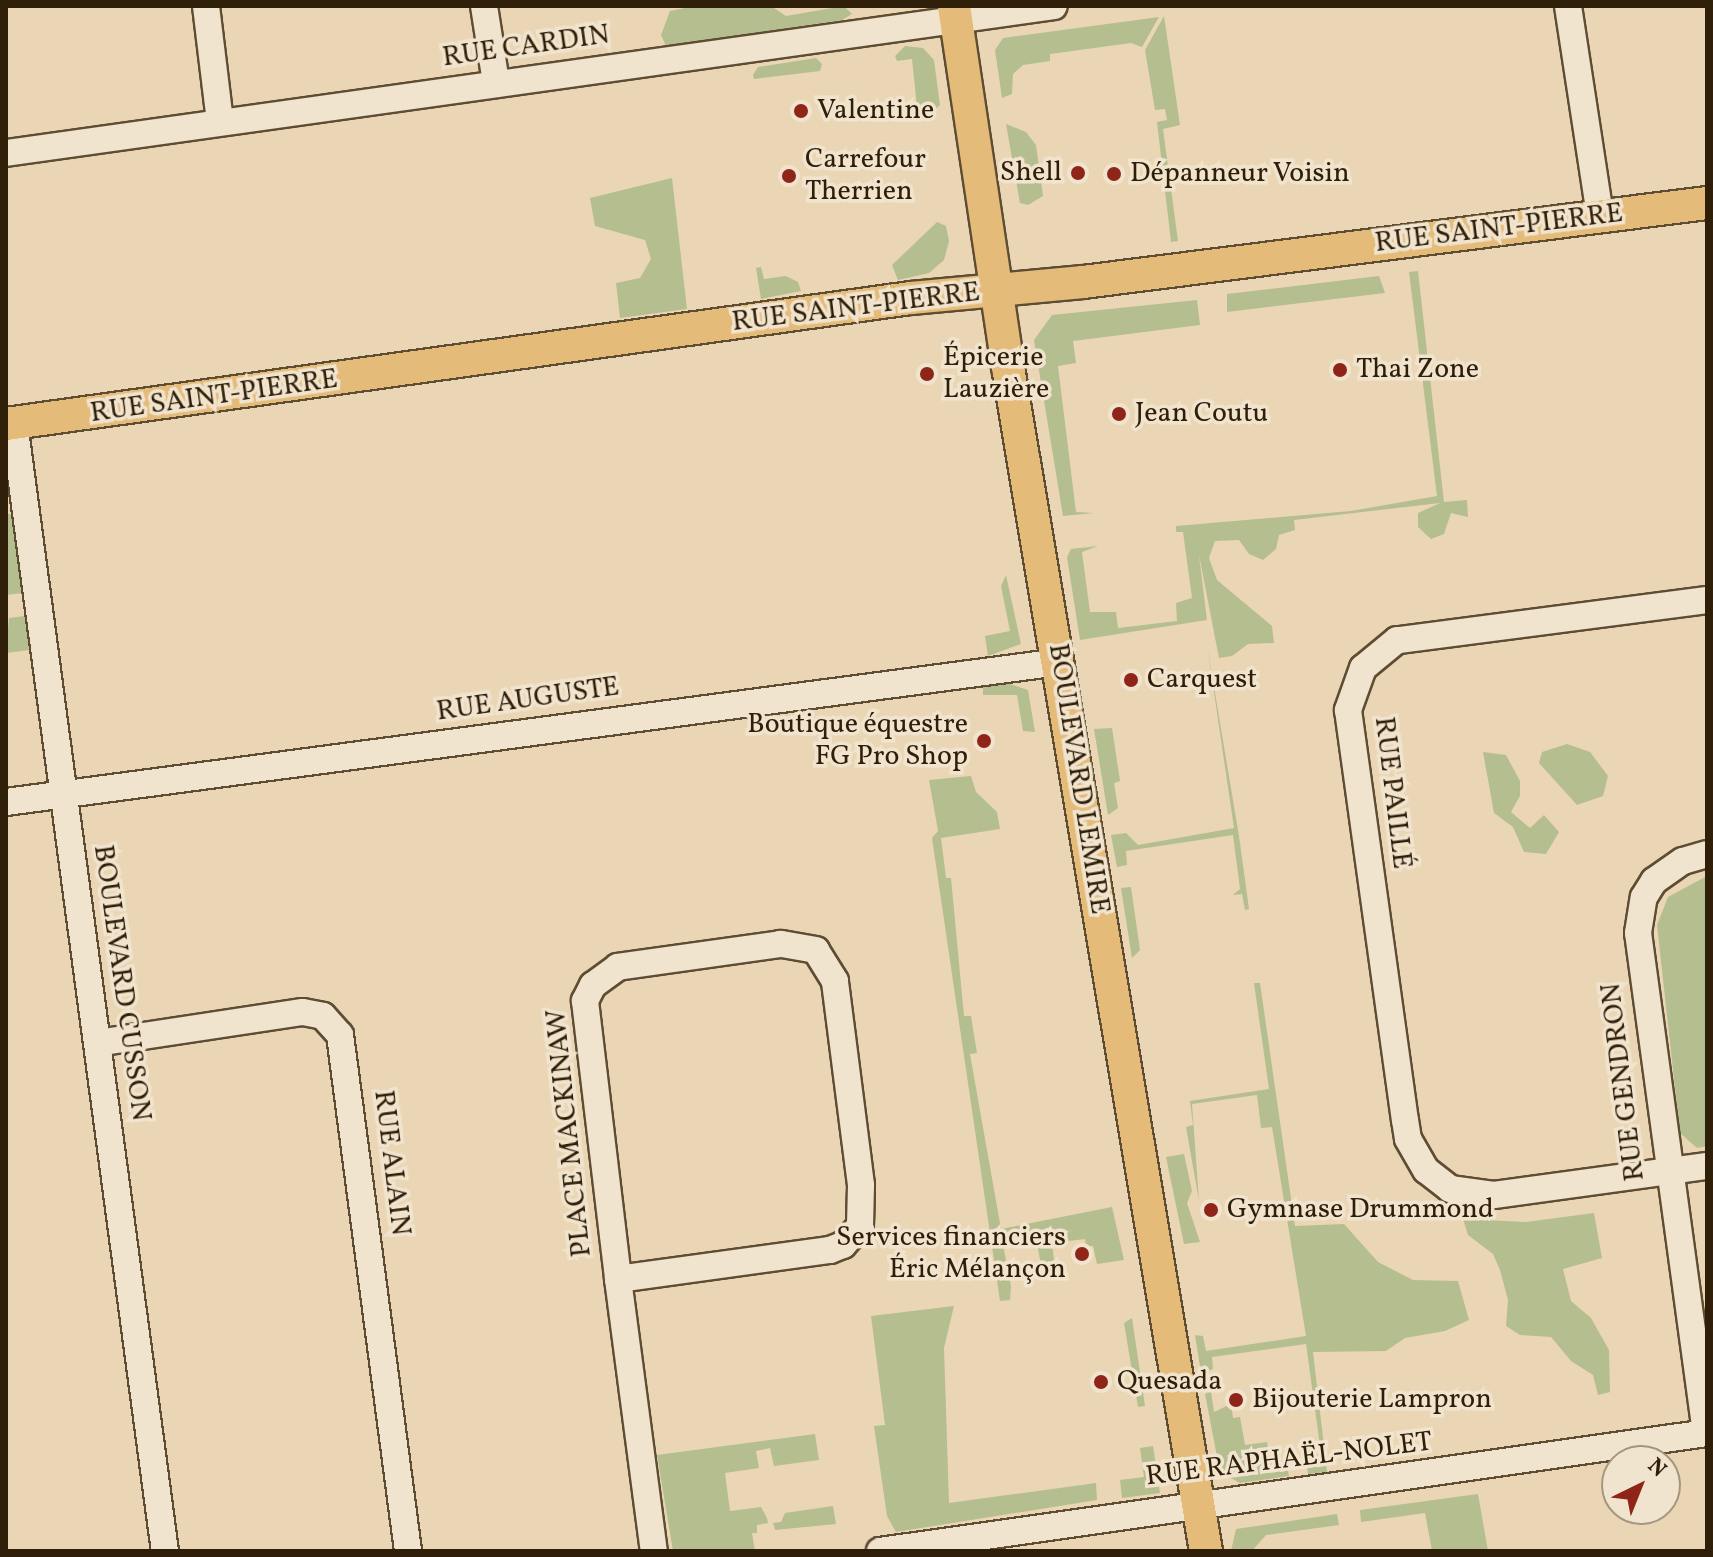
<!DOCTYPE html>
<meta charset="utf-8">
<style>
body{margin:0}
#map{position:relative;width:1713px;height:1557px;overflow:hidden;background:#ead6b4;font-family:Vollkorn,serif}
div>[style]{position:absolute}
.green>*{inset:0;background:#b5be8f}
.roads{filter:drop-shadow(2px 0 #5e4c33) drop-shadow(-2px 0 #5e4c33) drop-shadow(0 2px #5e4c33) drop-shadow(0 -2px #5e4c33)}
.minor>*{height:26px;margin:-13px;padding:0 13px;transform-origin:13px;border-radius:13px;background:#f1e4ce}
.major>*{height:32px;margin:-16px;padding:0 16px;transform-origin:16px;border-radius:16px;background:#e5bb7a}
.dots>*{width:22px;height:22px;translate:-50% -50%;box-sizing:border-box;border:4px solid #f1e4ce;border-radius:50%}
span{translate:-50% -50%;white-space:nowrap;text-align:center;line-height:1.15;-webkit-text-stroke:7px #f1e4ce;paint-order:stroke}
.street-label{font-size:28px;color:#2f1e08}
.poi-label{font-size:28px;color:#2f1e08}
.left{translate:0 -50%;text-align:left}
.right{translate:-100% -50%;text-align:right}
.frame{position:absolute;inset:0;border:8px solid #2f1e08;pointer-events:none}
.north{position:absolute;left:1601px;top:1445px;width:80px;height:80px;box-sizing:border-box;background:#f1e4ce;border:2px solid #a3957f;border-radius:50%;rotate:43deg;font-size:22px;font-weight:700;line-height:32px;text-align:center;color:#2f1e08}
.north::after{content:'';display:block;margin:auto;width:28px;height:36px;background:#8f2418;clip-path:polygon(50% 0,100% 100%,50% 72%,0 100%)}
</style>
<div id="map">
<div class="green">
<i style="clip-path:polygon(695px 6px,771px 6px,786px 16px,844px 6px,852px 14px,842px 20px,666px 46px,661px 35px,670px 11px)"></i>
<i style="clip-path:polygon(1164px 16px,1180px 125px,1163px 129px,1178px 241px,1171px 242px,1157px 122px,1167px 120px,1165px 109px,1155px 110px,1145px 50px)"></i>
<i style="clip-path:polygon(1159px 17px,1142px 47px,1131px 43px,1050px 54px,1050px 61px,1023px 65px,1013px 74px,1012px 94px,1002px 98px,995px 50px,1003px 38px)"></i>
<i style="clip-path:polygon(905px 46px,923px 48px,934px 60px,940px 105px,929px 115px,918px 117px,912px 59px,897px 61px,895px 56px)"></i>
<i style="clip-path:polygon(816px 58px,822px 64px,820px 71px,754px 79px,753px 75px,758px 67px)"></i>
<i style="clip-path:polygon(1006px 124px,1026px 132px,1036px 145px,1043px 196px,1028px 205px,1020px 203px)"></i>
<i style="clip-path:polygon(672px 178px,687px 309px,620px 318px,616px 283px,640px 278px,651px 259px,645px 240px,595px 226px,590px 198px)"></i>
<i style="clip-path:polygon(937px 222px,946px 226px,949px 241px,944px 260px,929px 273px,898px 280px,892px 265px)"></i>
<i style="clip-path:polygon(761px 267px,764px 279px,786px 276px,798px 282px,801px 291px,761px 299px,756px 268px)"></i>
<i style="clip-path:polygon(1418px 271px,1444px 502px,1467px 500px,1468px 517px,1451px 513px,1444px 534px,1431px 539px,1418px 527px,1418px 513px,1440px 503px,1294px 520px,1295px 530px,1279px 535px,1276px 549px,1263px 560px,1249px 554px,1239px 540px,1215px 541px,1209px 558px,1217px 580px,1272px 626px,1274px 643px,1248px 644px,1232px 656px,1219px 658px,1199px 555px,1207px 620px,1080px 640px,1067px 557px,1071px 549px,1098px 546px,1082px 552px,1090px 612px,1116px 612px,1118px 628px,1177px 621px,1176px 603px,1192px 598px,1183px 532px,1176px 532px,1176px 526px,1351px 511px,1437px 496px,1409px 272px)"></i>
<i style="clip-path:polygon(1379px 276px,1385px 293px,1227px 312px,1227px 294px)"></i>
<i style="clip-path:polygon(1197px 300px,1200px 325px,1073px 341px,1076px 363px,1058px 366px,1076px 512px,1094px 513px,1063px 516px,1034px 340px,1052px 315px)"></i>
<i style="clip-path:polygon(6px 514px,11px 514px,22px 593px,6px 595px)"></i>
<i style="clip-path:polygon(1006px 575px,1021px 644px,988px 656px,985px 636px,1010px 631px,1001px 586px)"></i>
<i style="clip-path:polygon(25px 616px,29px 650px,6px 653px,9px 618px)"></i>
<i style="clip-path:polygon(1207px 645px,1239px 836px,1249px 909px,1245px 910px,1242px 894px,1233px 895px,1240px 889px,1233px 835px,1126px 851px,1127px 865px,1117px 867px,1111px 835px,1126px 833px,1138px 845px,1234px 828px)"></i>
<i style="clip-path:polygon(1004px 682px,1028px 690px,1035px 732px,1023px 731px,1017px 695px,983px 695px,983px 686px)"></i>
<i style="clip-path:polygon(1112px 728px,1120px 781px,1114px 783px,1118px 808px,1108px 815px,1094px 729px)"></i>
<i style="clip-path:polygon(1567px 744px,1590px 752px,1608px 776px,1603px 796px,1577px 805px,1539px 763px,1542px 752px)"></i>
<i style="clip-path:polygon(1483px 752px,1506px 755px,1520px 781px,1520px 796px,1511px 812px,1530px 828px,1544px 815px,1559px 832px,1546px 854px,1524px 852px,1513px 827px,1494px 813px)"></i>
<i style="clip-path:polygon(971px 776px,976px 792px,997px 812px,1000px 829px,941px 838px,946px 878px,951px 878px,964px 1016px,971px 1016px,977px 1053px,970px 1054px,1001px 1229px,1112px 1207px,1124px 1260px,1097px 1264px,1093px 1246px,1086px 1246px,1085px 1239px,1052px 1243px,1055px 1269px,1042px 1271px,1036px 1237px,1077px 1230px,1002px 1240px,1011px 1286px,1010px 1300px,1000px 1301px,932px 838px,938px 831px,929px 780px)"></i>
<i style="clip-path:polygon(1707px 876px,1707px 1146px,1697px 1148px,1680px 1133px,1657px 925px,1668px 897px)"></i>
<i style="clip-path:polygon(1131px 887px,1140px 950px,1132px 958px,1121px 888px)"></i>
<i style="clip-path:polygon(1254px 983px,1260px 983px,1295px 1226px,1344px 1224px,1378px 1262px,1413px 1280px,1458px 1281px,1469px 1320px,1445px 1331px,1405px 1338px,1386px 1351px,1313px 1352px,1327px 1472px,1308px 1474px,1306px 1458px,1321px 1453px,1306px 1344px,1212px 1357px,1213px 1369px,1201px 1373px,1195px 1335px,1203px 1336px,1206px 1351px,1306px 1336px,1272px 1127px,1261px 1128px,1257px 1095px,1192px 1104px,1199px 1201px,1186px 1127px,1193px 1125px,1190px 1101px,1269px 1089px)"></i>
<i style="clip-path:polygon(1184px 1154px,1192px 1191px,1187px 1203px,1200px 1242px,1184px 1244px,1166px 1157px)"></i>
<i style="clip-path:polygon(1594px 1213px,1602px 1258px,1563px 1269px,1571px 1301px,1591px 1318px,1609px 1350px,1610px 1392px,1598px 1395px,1593px 1375px,1571px 1361px,1551px 1337px,1520px 1335px,1506px 1326px,1508px 1300px,1500px 1270px,1493px 1254px,1468px 1235px,1463px 1219px,1526px 1222px)"></i>
<i style="clip-path:polygon(954px 1306px,944px 1348px,949px 1503px,1096px 1483px,1097px 1500px,896px 1532px,887px 1516px,874px 1426px,885px 1425px,871px 1316px)"></i>
<i style="clip-path:polygon(1132px 1318px,1145px 1406px,1138px 1407px,1124px 1323px)"></i>
<i style="clip-path:polygon(1211px 1392px,1214px 1412px,1231px 1404px,1233px 1418px,1240px 1417px,1245px 1445px,1267px 1442px,1270px 1460px,1286px 1461px,1289px 1476px,1240px 1483px,1220px 1472px,1205px 1394px)"></i>
<i style="clip-path:polygon(815px 1434px,819px 1460px,774px 1466px,770px 1448px,756px 1451px,759px 1468px,725px 1473px,730px 1511px,761px 1507px,767px 1518px,768px 1523px,757px 1525px,757px 1533px,752px 1533px,755px 1551px,673px 1551px,657px 1455px)"></i>
<i style="clip-path:polygon(1153px 1446px,1160px 1493px,1122px 1498px,1120px 1480px,1144px 1477px,1140px 1448px)"></i>
<i style="clip-path:polygon(1478px 1494px,1488px 1551px,1432px 1551px,1425px 1513px,1361px 1522px,1360px 1510px)"></i>
<i style="clip-path:polygon(833px 1506px,836px 1524px,775px 1530px,773px 1523px,781px 1522px,785px 1513px)"></i>
<i style="clip-path:polygon(1337px 1514px,1339px 1525px,1266px 1535px,1252px 1551px,1231px 1551px,1236px 1529px)"></i>
</div>
<div class="roads">
<div class="minor">
<i style="left:206px;top:6px;width:117px;rotate:83.1deg"></i>
<i style="left:484px;top:6px;width:78px;rotate:81.1deg"></i>
<i style="left:1568px;top:6px;width:212px;rotate:81.3deg"></i>
<i style="left:6px;top:153px;width:1058px;rotate:-7.98deg"></i>
<i style="left:14px;top:423px;width:1138px;rotate:82.38deg"></i>
<i style="left:1707px;top:600px;width:313px;rotate:172.6deg"></i>
<i style="left:1397px;top:640px;width:44px;rotate:140.5deg"></i>
<i style="left:1363px;top:668px;width:45px;rotate:109.7deg"></i>
<i style="left:1348px;top:710px;width:414px;rotate:82.1deg"></i>
<i style="left:1405px;top:1120px;width:19px;rotate:81deg"></i>
<i style="left:1408px;top:1139px;width:36px;rotate:60deg"></i>
<i style="left:1426px;top:1170px;width:31px;rotate:38deg"></i>
<i style="left:1450px;top:1189px;width:44px;rotate:7.8deg"></i>
<i style="left:1494px;top:1195px;width:215px;rotate:-7.8deg"></i>
<i style="left:6px;top:802px;width:1062px;rotate:-7.57deg"></i>
<i style="left:97px;top:1043px;width:208px;rotate:-8.6deg"></i>
<i style="left:303px;top:1012px;width:20px;rotate:11deg"></i>
<i style="left:323px;top:1016px;width:25px;rotate:48deg"></i>
<i style="left:340px;top:1035px;width:520px;rotate:82.49deg"></i>
<i style="left:618px;top:1279px;width:214px;rotate:-7.8deg"></i>
<i style="left:830px;top:1250px;width:14px;rotate:-21deg"></i>
<i style="left:843px;top:1245px;width:25px;rotate:-48deg"></i>
<i style="left:860px;top:1226px;width:41px;rotate:-88.6deg"></i>
<i style="left:861px;top:1185px;width:206px;rotate:-97.3deg"></i>
<i style="left:835px;top:981px;width:36px;rotate:-122deg"></i>
<i style="left:816px;top:950px;width:36px;rotate:-170deg"></i>
<i style="left:781px;top:944px;width:165px;rotate:172deg"></i>
<i style="left:618px;top:967px;width:31px;rotate:144deg"></i>
<i style="left:593px;top:985px;width:18px;rotate:117deg"></i>
<i style="left:585px;top:1001px;width:280px;rotate:83.2deg"></i>
<i style="left:618px;top:1279px;width:274px;rotate:82.5deg"></i>
<i style="left:1706px;top:1433px;width:505px;rotate:-97.74deg"></i>
<i style="left:1638px;top:933px;width:36px;rotate:-81deg"></i>
<i style="left:1644px;top:897px;width:19px;rotate:-58deg"></i>
<i style="left:1654px;top:881px;width:35px;rotate:-35deg"></i>
<i style="left:1683px;top:861px;width:25px;rotate:-16deg"></i>
<i style="left:880px;top:1551px;width:835px;rotate:-8.12deg"></i>
</div>
<div class="major">
<i style="left:954px;top:6px;width:365px;rotate:81.5deg"></i>
<i style="left:1008px;top:367px;width:1200px;rotate:80.51deg"></i>
<i style="left:6px;top:424px;width:914px;rotate:-7.93deg"></i>
<i style="left:911px;top:298px;width:173px;rotate:-5.3deg"></i>
<i style="left:1083px;top:282px;width:629px;rotate:-7.22deg"></i>
</div>
</div>
<div class="dots">
<i style="left:801px;top:111px;background:#8f2418"></i>
<i style="left:1078px;top:173px;background:#8f2418"></i>
<i style="left:1114px;top:174px;background:#8f2418"></i>
<i style="left:789px;top:176px;background:#8f2418"></i>
<i style="left:1340px;top:370px;background:#8f2418"></i>
<i style="left:927px;top:374px;background:#8f2418"></i>
<i style="left:1119px;top:414px;background:#8f2418"></i>
<i style="left:1131px;top:680px;background:#8f2418"></i>
<i style="left:984px;top:741px;background:#8f2418"></i>
<i style="left:1211px;top:1210px;background:#8f2418"></i>
<i style="left:1082px;top:1254px;background:#8f2418"></i>
<i style="left:1101px;top:1382px;background:#8f2418"></i>
<i style="left:1236px;top:1400px;background:#8f2418"></i>
</div>
<div class="street-label">
<span style="left:526px;top:47px;rotate:-8deg">RUE CARDIN</span>
<span style="left:1499px;top:229px;rotate:-7deg">RUE SAINT-PIERRE</span>
<span style="left:856px;top:308px;rotate:-7deg">RUE SAINT-PIERRE</span>
<span style="left:214px;top:397px;rotate:-8deg">RUE SAINT-PIERRE</span>
<span style="left:528px;top:700px;rotate:-8deg">RUE AUGUSTE</span>
<span style="left:1078px;top:779px;rotate:81deg">BOULEVARD LEMIRE</span>
<span style="left:1392px;top:793px;rotate:83deg">RUE PAILLÉ</span>
<span style="left:121px;top:983px;rotate:82deg">BOULEVARD CUSSON</span>
<span style="left:1624px;top:1082px;rotate:-97deg">RUE GENDRON</span>
<span style="left:570px;top:1133px;rotate:-96deg">PLACE MACKINAW</span>
<span style="left:391px;top:1163px;rotate:83deg">RUE ALAIN</span>
<span style="left:1289px;top:1460px;rotate:-7deg">RUE RAPHAËL-NOLET</span>
</div>
<div class="poi-label">
<span class="left" style="left:817px;top:111px">Valentine</span>
<span class="left" style="left:805px;top:176px">Carrefour<br>Therrien</span>
<span class="right" style="left:1062px;top:173px">Shell</span>
<span class="left" style="left:1130px;top:174px">Dépanneur Voisin</span>
<span class="left" style="left:943px;top:374px">Épicerie<br>Lauzière</span>
<span class="left" style="left:1356px;top:370px">Thai Zone</span>
<span class="left" style="left:1135px;top:414px">Jean Coutu</span>
<span class="left" style="left:1147px;top:680px">Carquest</span>
<span class="right" style="left:968px;top:741px">Boutique équestre<br>FG Pro Shop</span>
<span class="left" style="left:1227px;top:1210px">Gymnase Drummond</span>
<span class="right" style="left:1066px;top:1254px">Services financiers<br>Éric Mélançon</span>
<span class="left" style="left:1117px;top:1382px">Quesada</span>
<span class="left" style="left:1252px;top:1400px">Bijouterie Lampron</span>
</div>
<div class="frame"></div>
<div class="north">N</div>
</div>
